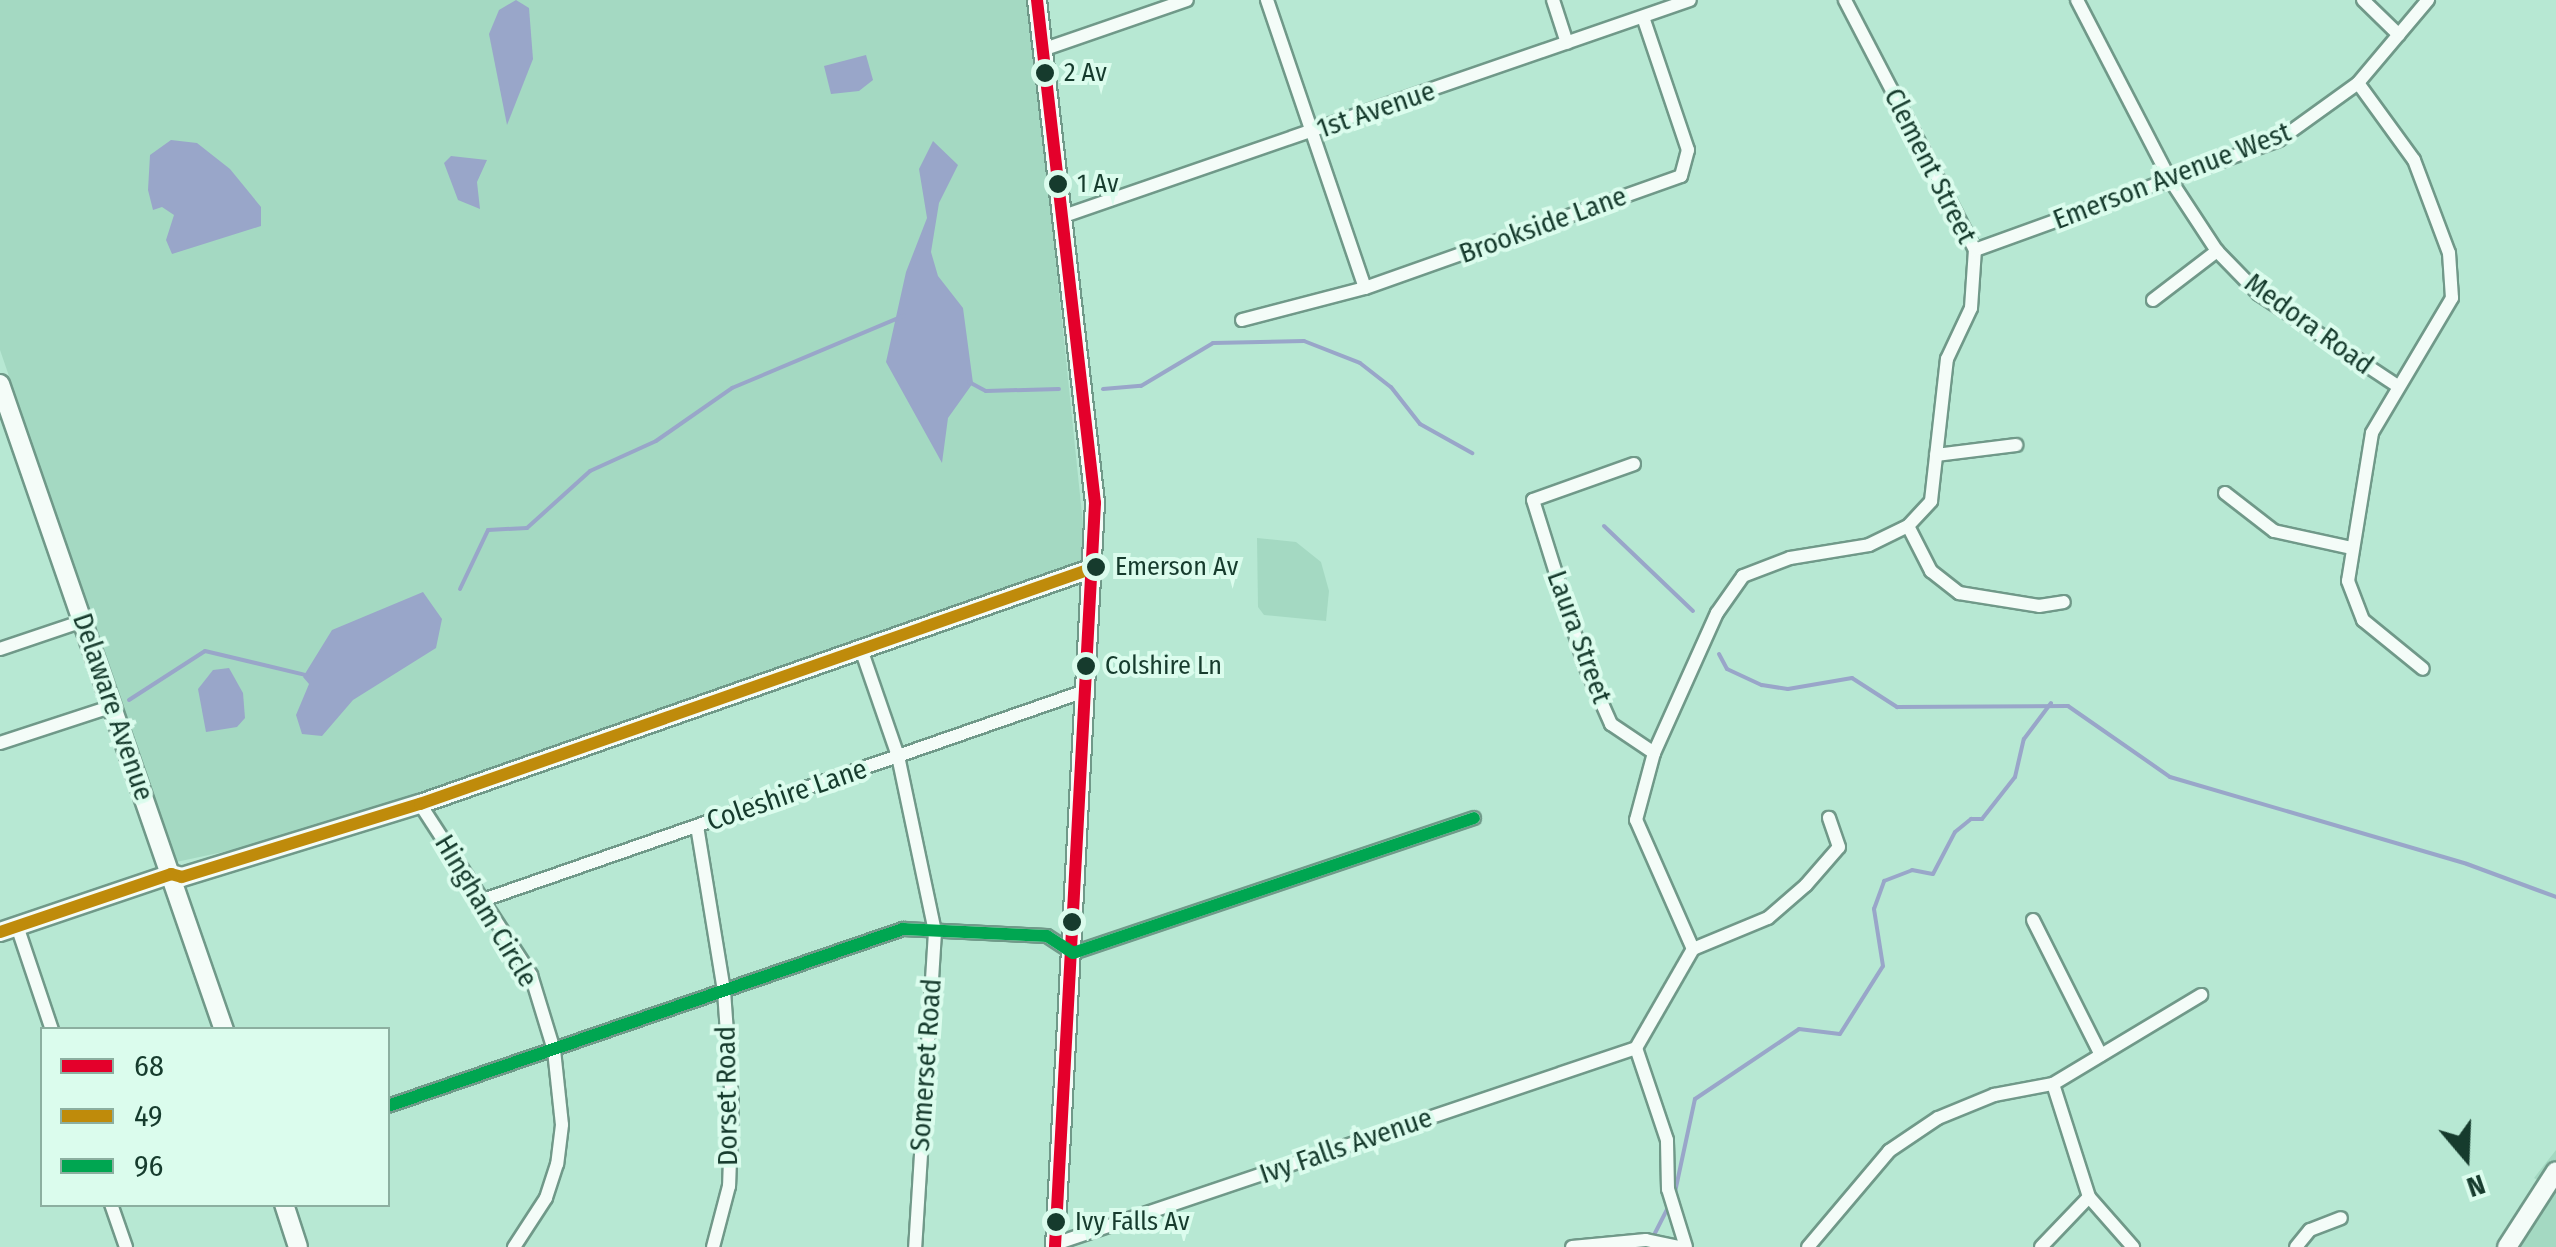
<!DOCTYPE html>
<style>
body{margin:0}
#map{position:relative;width:2556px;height:1247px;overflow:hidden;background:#b7e8d3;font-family:"Fira Sans Condensed",sans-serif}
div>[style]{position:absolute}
.green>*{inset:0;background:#a4d9c2}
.water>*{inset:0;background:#99a6c9}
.stream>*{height:4px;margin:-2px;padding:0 2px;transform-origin:2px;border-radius:2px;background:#99a6c9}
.roads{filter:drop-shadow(2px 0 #709989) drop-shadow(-2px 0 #709989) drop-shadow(0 2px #709989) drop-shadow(0 -2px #709989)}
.street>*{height:12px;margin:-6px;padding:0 6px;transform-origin:6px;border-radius:6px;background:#f4fcf8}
.secondary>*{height:18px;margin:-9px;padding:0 9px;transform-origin:9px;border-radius:9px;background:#f4fcf8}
.bus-1>*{height:12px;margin:-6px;padding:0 6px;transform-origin:6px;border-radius:6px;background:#e4002b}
.bus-2>*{height:12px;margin:-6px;padding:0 6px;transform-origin:6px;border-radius:6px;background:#bf8b0b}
.bus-3>*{height:12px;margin:-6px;padding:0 6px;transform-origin:6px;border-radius:6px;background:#00a651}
.dots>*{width:28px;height:28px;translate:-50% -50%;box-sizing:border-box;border:5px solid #dbfced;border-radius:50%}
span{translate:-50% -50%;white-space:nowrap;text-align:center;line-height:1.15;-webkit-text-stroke:8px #dbfced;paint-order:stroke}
.bus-label{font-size:26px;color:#163b2d}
.left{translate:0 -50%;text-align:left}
.street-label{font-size:28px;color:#163b2d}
.legend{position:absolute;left:40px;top:1027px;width:350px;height:180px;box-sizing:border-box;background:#dbfced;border:2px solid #8cafa0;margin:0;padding:12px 18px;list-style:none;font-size:30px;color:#163b2d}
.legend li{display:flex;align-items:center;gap:20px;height:50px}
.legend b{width:50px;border:2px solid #8cafa0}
.north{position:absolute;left:2416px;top:1107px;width:100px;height:100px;-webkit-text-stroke:8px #dbfced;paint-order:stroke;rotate:161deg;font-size:28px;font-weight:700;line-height:40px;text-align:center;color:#163b2d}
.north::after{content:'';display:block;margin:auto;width:35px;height:45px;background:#163b2d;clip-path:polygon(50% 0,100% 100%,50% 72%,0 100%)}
</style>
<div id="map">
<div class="green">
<i style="clip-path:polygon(0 0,1029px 0,1087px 563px,285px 839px,176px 862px,0 350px)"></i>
<i style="clip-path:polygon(1257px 538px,1296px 542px,1321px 562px,1329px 591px,1326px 621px,1264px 615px,1258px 607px)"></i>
<i style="clip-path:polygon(2556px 1150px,2556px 1247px,2509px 1247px,2544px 1184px,2534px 1178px)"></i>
</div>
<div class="water">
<i style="clip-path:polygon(516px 0,529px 8px,533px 59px,507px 125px,489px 34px,499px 10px)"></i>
<i style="clip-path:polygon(866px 55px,873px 80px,859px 91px,831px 94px,824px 66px)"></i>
<i style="clip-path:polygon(171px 140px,197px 143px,230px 169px,261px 207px,261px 226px,172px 254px,166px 240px,174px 215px,162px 207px,153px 210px,148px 190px,150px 155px)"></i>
<i style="clip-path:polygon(933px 141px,958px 165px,939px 203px,931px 252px,938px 276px,963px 308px,973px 383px,948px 418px,942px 463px,886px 362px,906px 272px,927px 218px,919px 169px)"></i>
<i style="clip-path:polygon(451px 156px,487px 160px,477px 182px,480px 209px,458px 200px,444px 163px)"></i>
<i style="clip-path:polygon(423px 592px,442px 619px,436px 648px,353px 700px,322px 736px,302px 734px,296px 715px,309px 684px,303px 677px,332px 630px)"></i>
<i style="clip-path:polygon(229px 668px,243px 693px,245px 718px,237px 727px,206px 732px,198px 689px,213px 670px)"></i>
</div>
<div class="stream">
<i style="left:969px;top:382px;width:19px;rotate:28deg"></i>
<i style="left:986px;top:391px;width:73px;rotate:-1.6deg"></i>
<i style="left:1103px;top:389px;width:38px;rotate:-5deg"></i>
<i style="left:1141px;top:386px;width:84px;rotate:-30.8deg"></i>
<i style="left:1213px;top:343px;width:91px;rotate:-1.3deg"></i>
<i style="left:1304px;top:341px;width:60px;rotate:21.4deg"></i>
<i style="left:1360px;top:363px;width:39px;rotate:38deg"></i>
<i style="left:1391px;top:387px;width:47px;rotate:51.9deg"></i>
<i style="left:1420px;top:424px;width:60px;rotate:29.1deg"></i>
<i style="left:1604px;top:526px;width:123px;rotate:43.7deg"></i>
<i style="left:460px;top:589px;width:65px;rotate:-64.6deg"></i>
<i style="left:488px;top:530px;width:39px;rotate:-3deg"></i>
<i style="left:527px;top:528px;width:85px;rotate:-42.1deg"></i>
<i style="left:590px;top:471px;width:72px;rotate:-24.4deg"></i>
<i style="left:656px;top:441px;width:93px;rotate:-34.9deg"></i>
<i style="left:732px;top:388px;width:186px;rotate:-22.8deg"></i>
<i style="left:1719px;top:654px;width:17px;rotate:62deg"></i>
<i style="left:1727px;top:669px;width:38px;rotate:25deg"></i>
<i style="left:1762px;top:685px;width:26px;rotate:9deg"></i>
<i style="left:1788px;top:689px;width:65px;rotate:-9.8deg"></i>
<i style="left:1852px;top:678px;width:54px;rotate:32.8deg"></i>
<i style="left:1897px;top:707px;width:171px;rotate:-0.3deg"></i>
<i style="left:2068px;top:706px;width:124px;rotate:34.8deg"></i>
<i style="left:2170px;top:777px;width:309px;rotate:16.3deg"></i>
<i style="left:2467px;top:864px;width:95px;rotate:20.3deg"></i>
<i style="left:129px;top:700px;width:90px;rotate:-32.8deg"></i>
<i style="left:205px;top:651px;width:104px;rotate:13.4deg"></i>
<i style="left:1675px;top:1192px;width:95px;rotate:-77.9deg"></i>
<i style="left:1695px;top:1099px;width:125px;rotate:-33.9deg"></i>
<i style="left:1799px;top:1029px;width:41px;rotate:7deg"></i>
<i style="left:1840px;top:1034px;width:80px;rotate:-57.7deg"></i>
<i style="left:1883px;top:966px;width:58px;rotate:-99deg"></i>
<i style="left:1874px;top:909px;width:30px;rotate:-70deg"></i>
<i style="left:1884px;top:881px;width:30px;rotate:-21deg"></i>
<i style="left:1912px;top:870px;width:21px;rotate:11deg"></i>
<i style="left:1933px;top:874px;width:47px;rotate:-62.4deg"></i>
<i style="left:1955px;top:832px;width:21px;rotate:-39deg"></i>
<i style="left:1971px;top:819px;width:11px"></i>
<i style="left:1982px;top:819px;width:53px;rotate:-51.8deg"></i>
<i style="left:2015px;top:777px;width:39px;rotate:-77deg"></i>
<i style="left:2024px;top:739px;width:45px;rotate:-53.1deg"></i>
<i style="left:1653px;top:1237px;width:36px;rotate:-63deg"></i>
</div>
<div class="roads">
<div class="street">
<i style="left:1267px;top:0;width:304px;rotate:71.2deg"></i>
<i style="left:1553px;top:0;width:45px;rotate:72deg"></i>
<i style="left:2077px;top:0;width:204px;rotate:62.6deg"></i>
<i style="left:2171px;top:181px;width:84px;rotate:56.7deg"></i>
<i style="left:2217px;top:251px;width:60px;rotate:45.7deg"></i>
<i style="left:2259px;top:294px;width:164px;rotate:33.6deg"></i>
<i style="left:2363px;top:0;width:50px;rotate:44.2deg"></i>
<i style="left:1042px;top:50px;width:153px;rotate:-19deg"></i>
<i style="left:2358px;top:83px;width:95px;rotate:54deg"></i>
<i style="left:2414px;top:160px;width:99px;rotate:69.4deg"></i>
<i style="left:2449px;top:253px;width:45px;rotate:86.2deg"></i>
<i style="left:2452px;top:298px;width:157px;rotate:120.7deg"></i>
<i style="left:2372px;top:433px;width:150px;rotate:99.2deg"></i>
<i style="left:2348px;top:581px;width:42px;rotate:69deg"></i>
<i style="left:2363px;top:620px;width:77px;rotate:39.2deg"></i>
<i style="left:1061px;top:217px;width:665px;rotate:-19.03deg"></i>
<i style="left:1975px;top:250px;width:323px;rotate:-19.9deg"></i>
<i style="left:2279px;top:140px;width:97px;rotate:-35.8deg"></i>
<i style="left:2358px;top:83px;width:109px;rotate:-49.9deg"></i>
<i style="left:2153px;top:300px;width:81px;rotate:-37.4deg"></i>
<i style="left:1242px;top:320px;width:127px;rotate:-14.6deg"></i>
<i style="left:1365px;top:288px;width:335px;rotate:-19.5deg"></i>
<i style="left:1681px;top:176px;width:27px;rotate:-75deg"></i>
<i style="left:1688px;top:150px;width:140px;rotate:-108.7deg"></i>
<i style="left:1936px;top:455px;width:81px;rotate:-7.1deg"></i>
<i style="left:1634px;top:464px;width:107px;rotate:160.4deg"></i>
<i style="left:1533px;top:500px;width:171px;rotate:72.6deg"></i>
<i style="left:1584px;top:663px;width:67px;rotate:66.1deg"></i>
<i style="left:1611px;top:724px;width:52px;rotate:34deg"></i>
<i style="left:2225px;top:493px;width:62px;rotate:37.8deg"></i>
<i style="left:2274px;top:531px;width:80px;rotate:12.3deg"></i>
<i style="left:1908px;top:526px;width:51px;rotate:62.9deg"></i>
<i style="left:1931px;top:571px;width:36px;rotate:38deg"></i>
<i style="left:1959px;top:593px;width:81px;rotate:9.2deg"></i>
<i style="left:2039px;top:606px;width:25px;rotate:-9deg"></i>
<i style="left:0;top:649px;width:88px;rotate:-18.6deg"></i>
<i style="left:862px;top:652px;width:110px;rotate:70.9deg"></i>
<i style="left:898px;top:756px;width:180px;rotate:78.1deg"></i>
<i style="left:935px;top:932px;width:316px;rotate:93.6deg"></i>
<i style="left:0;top:743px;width:119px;rotate:-18.1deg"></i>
<i style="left:420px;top:804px;width:204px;rotate:57deg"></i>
<i style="left:531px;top:975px;width:78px;rotate:73deg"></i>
<i style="left:554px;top:1050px;width:75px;rotate:83.9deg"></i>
<i style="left:562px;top:1125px;width:39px;rotate:97deg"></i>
<i style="left:557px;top:1164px;width:36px;rotate:108deg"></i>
<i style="left:546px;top:1198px;width:59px;rotate:123.1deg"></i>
<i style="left:697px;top:826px;width:167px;rotate:80.7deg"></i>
<i style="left:724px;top:991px;width:111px;rotate:85.9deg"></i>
<i style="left:732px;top:1102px;width:84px;rotate:92deg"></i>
<i style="left:729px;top:1186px;width:63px;rotate:104.7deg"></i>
<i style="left:486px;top:899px;width:637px;rotate:-19.15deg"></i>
<i style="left:2033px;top:920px;width:151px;rotate:63.3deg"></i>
<i style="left:17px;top:926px;width:110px;rotate:71.4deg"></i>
<i style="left:1693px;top:949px;width:141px;rotate:-113.8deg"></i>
<i style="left:1636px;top:820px;width:69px;rotate:-75deg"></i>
<i style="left:1654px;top:753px;width:154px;rotate:-65.8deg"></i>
<i style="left:1717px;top:613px;width:45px;rotate:-54.9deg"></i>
<i style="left:1743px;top:576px;width:50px;rotate:-21deg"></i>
<i style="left:1790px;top:558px;width:80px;rotate:-9.3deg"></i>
<i style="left:1869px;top:545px;width:43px;rotate:-26deg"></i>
<i style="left:1908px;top:526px;width:34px;rotate:-47deg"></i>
<i style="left:1931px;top:501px;width:143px;rotate:-83.6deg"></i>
<i style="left:1947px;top:359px;width:56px;rotate:-64.8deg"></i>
<i style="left:1971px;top:308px;width:58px;rotate:-86.1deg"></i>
<i style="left:1975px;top:250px;width:282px;rotate:-117.5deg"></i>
<i style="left:1693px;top:949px;width:81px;rotate:-22.5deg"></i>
<i style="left:1768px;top:918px;width:50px;rotate:-41deg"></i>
<i style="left:1806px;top:885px;width:50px;rotate:-49deg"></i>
<i style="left:1839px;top:847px;width:31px;rotate:-109deg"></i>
<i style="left:2053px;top:1084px;width:119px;rotate:72.3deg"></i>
<i style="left:2089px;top:1197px;width:67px;rotate:48.7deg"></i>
<i style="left:388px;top:1106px;width:545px;rotate:-18.97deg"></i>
<i style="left:903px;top:929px;width:144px;rotate:2.8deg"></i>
<i style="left:1047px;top:936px;width:31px;rotate:33deg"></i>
<i style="left:1073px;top:953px;width:423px;rotate:-18.6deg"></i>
<i style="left:111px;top:1204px;width:46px;rotate:70.8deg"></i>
<i style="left:1055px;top:1244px;width:613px;rotate:-18.64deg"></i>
<i style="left:1572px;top:1247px;width:74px;rotate:-5.4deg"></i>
<i style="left:1646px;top:1240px;width:33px;rotate:12deg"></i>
<i style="left:1686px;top:1247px;width:61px;rotate:-107.2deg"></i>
<i style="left:1668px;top:1189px;width:49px;rotate:-91.2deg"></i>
<i style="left:1667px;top:1140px;width:97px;rotate:-108.6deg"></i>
<i style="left:1636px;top:1048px;width:114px;rotate:-60.1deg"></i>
<i style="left:1808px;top:1247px;width:126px;rotate:-49.8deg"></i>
<i style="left:1889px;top:1151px;width:59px;rotate:-34deg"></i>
<i style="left:1938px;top:1118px;width:61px;rotate:-22.3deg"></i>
<i style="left:1994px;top:1095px;width:60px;rotate:-10.6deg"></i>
<i style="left:2053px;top:1084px;width:173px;rotate:-31deg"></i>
<i style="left:2041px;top:1247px;width:69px;rotate:-46.2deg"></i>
<i style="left:2296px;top:1247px;width:22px;rotate:-51deg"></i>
<i style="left:2310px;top:1230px;width:33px;rotate:-21deg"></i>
</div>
<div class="secondary">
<i style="left:1037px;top:0;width:506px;rotate:83.42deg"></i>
<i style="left:1095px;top:503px;width:745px;rotate:93.08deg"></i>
<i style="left:0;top:384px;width:684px;rotate:70.88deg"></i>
<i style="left:0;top:932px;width:181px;rotate:-18.7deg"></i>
<i style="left:171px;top:874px;width:11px;rotate:15deg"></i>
<i style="left:182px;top:877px;width:249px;rotate:-17.1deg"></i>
<i style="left:420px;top:804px;width:716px;rotate:-19.32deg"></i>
<i style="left:284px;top:1204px;width:45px;rotate:72deg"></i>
<i style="left:2507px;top:1247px;width:90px;rotate:-57.2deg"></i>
</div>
</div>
<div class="bus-1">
<i style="left:1037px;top:0;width:506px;rotate:83.42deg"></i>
<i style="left:1095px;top:503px;width:745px;rotate:93.08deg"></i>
</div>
<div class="bus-2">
<i style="left:0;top:932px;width:181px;rotate:-18.7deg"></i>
<i style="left:171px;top:874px;width:11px;rotate:15deg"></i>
<i style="left:182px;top:877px;width:249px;rotate:-17.1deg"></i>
<i style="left:420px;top:804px;width:716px;rotate:-19.32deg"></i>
</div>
<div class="bus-3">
<i style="left:388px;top:1106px;width:545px;rotate:-18.97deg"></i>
<i style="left:903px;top:929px;width:144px;rotate:2.8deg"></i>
<i style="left:1047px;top:936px;width:31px;rotate:33deg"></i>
<i style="left:1073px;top:953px;width:423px;rotate:-18.6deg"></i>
</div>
<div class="dots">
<i style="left:1045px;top:73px;background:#163b2d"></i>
<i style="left:1058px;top:184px;background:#163b2d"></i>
<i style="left:1096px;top:567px;background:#163b2d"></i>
<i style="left:1086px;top:666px;background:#163b2d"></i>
<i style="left:1072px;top:922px;background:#163b2d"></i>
<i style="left:1056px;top:1222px;background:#163b2d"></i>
</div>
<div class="bus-label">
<span class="left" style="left:1064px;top:73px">2 Av</span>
<span class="left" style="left:1077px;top:184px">1 Av</span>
<span class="left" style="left:1115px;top:567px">Emerson Av</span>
<span class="left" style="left:1105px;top:666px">Colshire Ln</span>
<span class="left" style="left:1075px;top:1222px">Ivy Falls Av</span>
</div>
<div class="street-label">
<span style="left:1376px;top:110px;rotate:-19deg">1st Avenue</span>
<span style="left:1930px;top:166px;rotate:63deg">Clement Street</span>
<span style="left:2172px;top:176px;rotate:-21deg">Emerson Avenue West</span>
<span style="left:1543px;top:225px;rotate:-20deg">Brookside Lane</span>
<span style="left:2309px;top:324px;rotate:36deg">Medora Road</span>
<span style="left:1579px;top:637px;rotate:70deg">Laura Street</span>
<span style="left:113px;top:707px;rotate:71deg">Delaware Avenue</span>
<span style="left:787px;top:795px;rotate:-19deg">Coleshire Lane</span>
<span style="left:486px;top:911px;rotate:59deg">Hingham Circle</span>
<span style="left:926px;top:1065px;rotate:-86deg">Somerset Road</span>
<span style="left:727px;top:1096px;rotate:-91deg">Dorset Road</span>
<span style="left:1346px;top:1146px;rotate:-19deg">Ivy Falls Avenue</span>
</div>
<ul class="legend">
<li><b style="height:12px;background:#e4002b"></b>68</li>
<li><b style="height:12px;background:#bf8b0b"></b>49</li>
<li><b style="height:12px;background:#00a651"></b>96</li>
</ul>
<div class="north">N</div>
</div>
